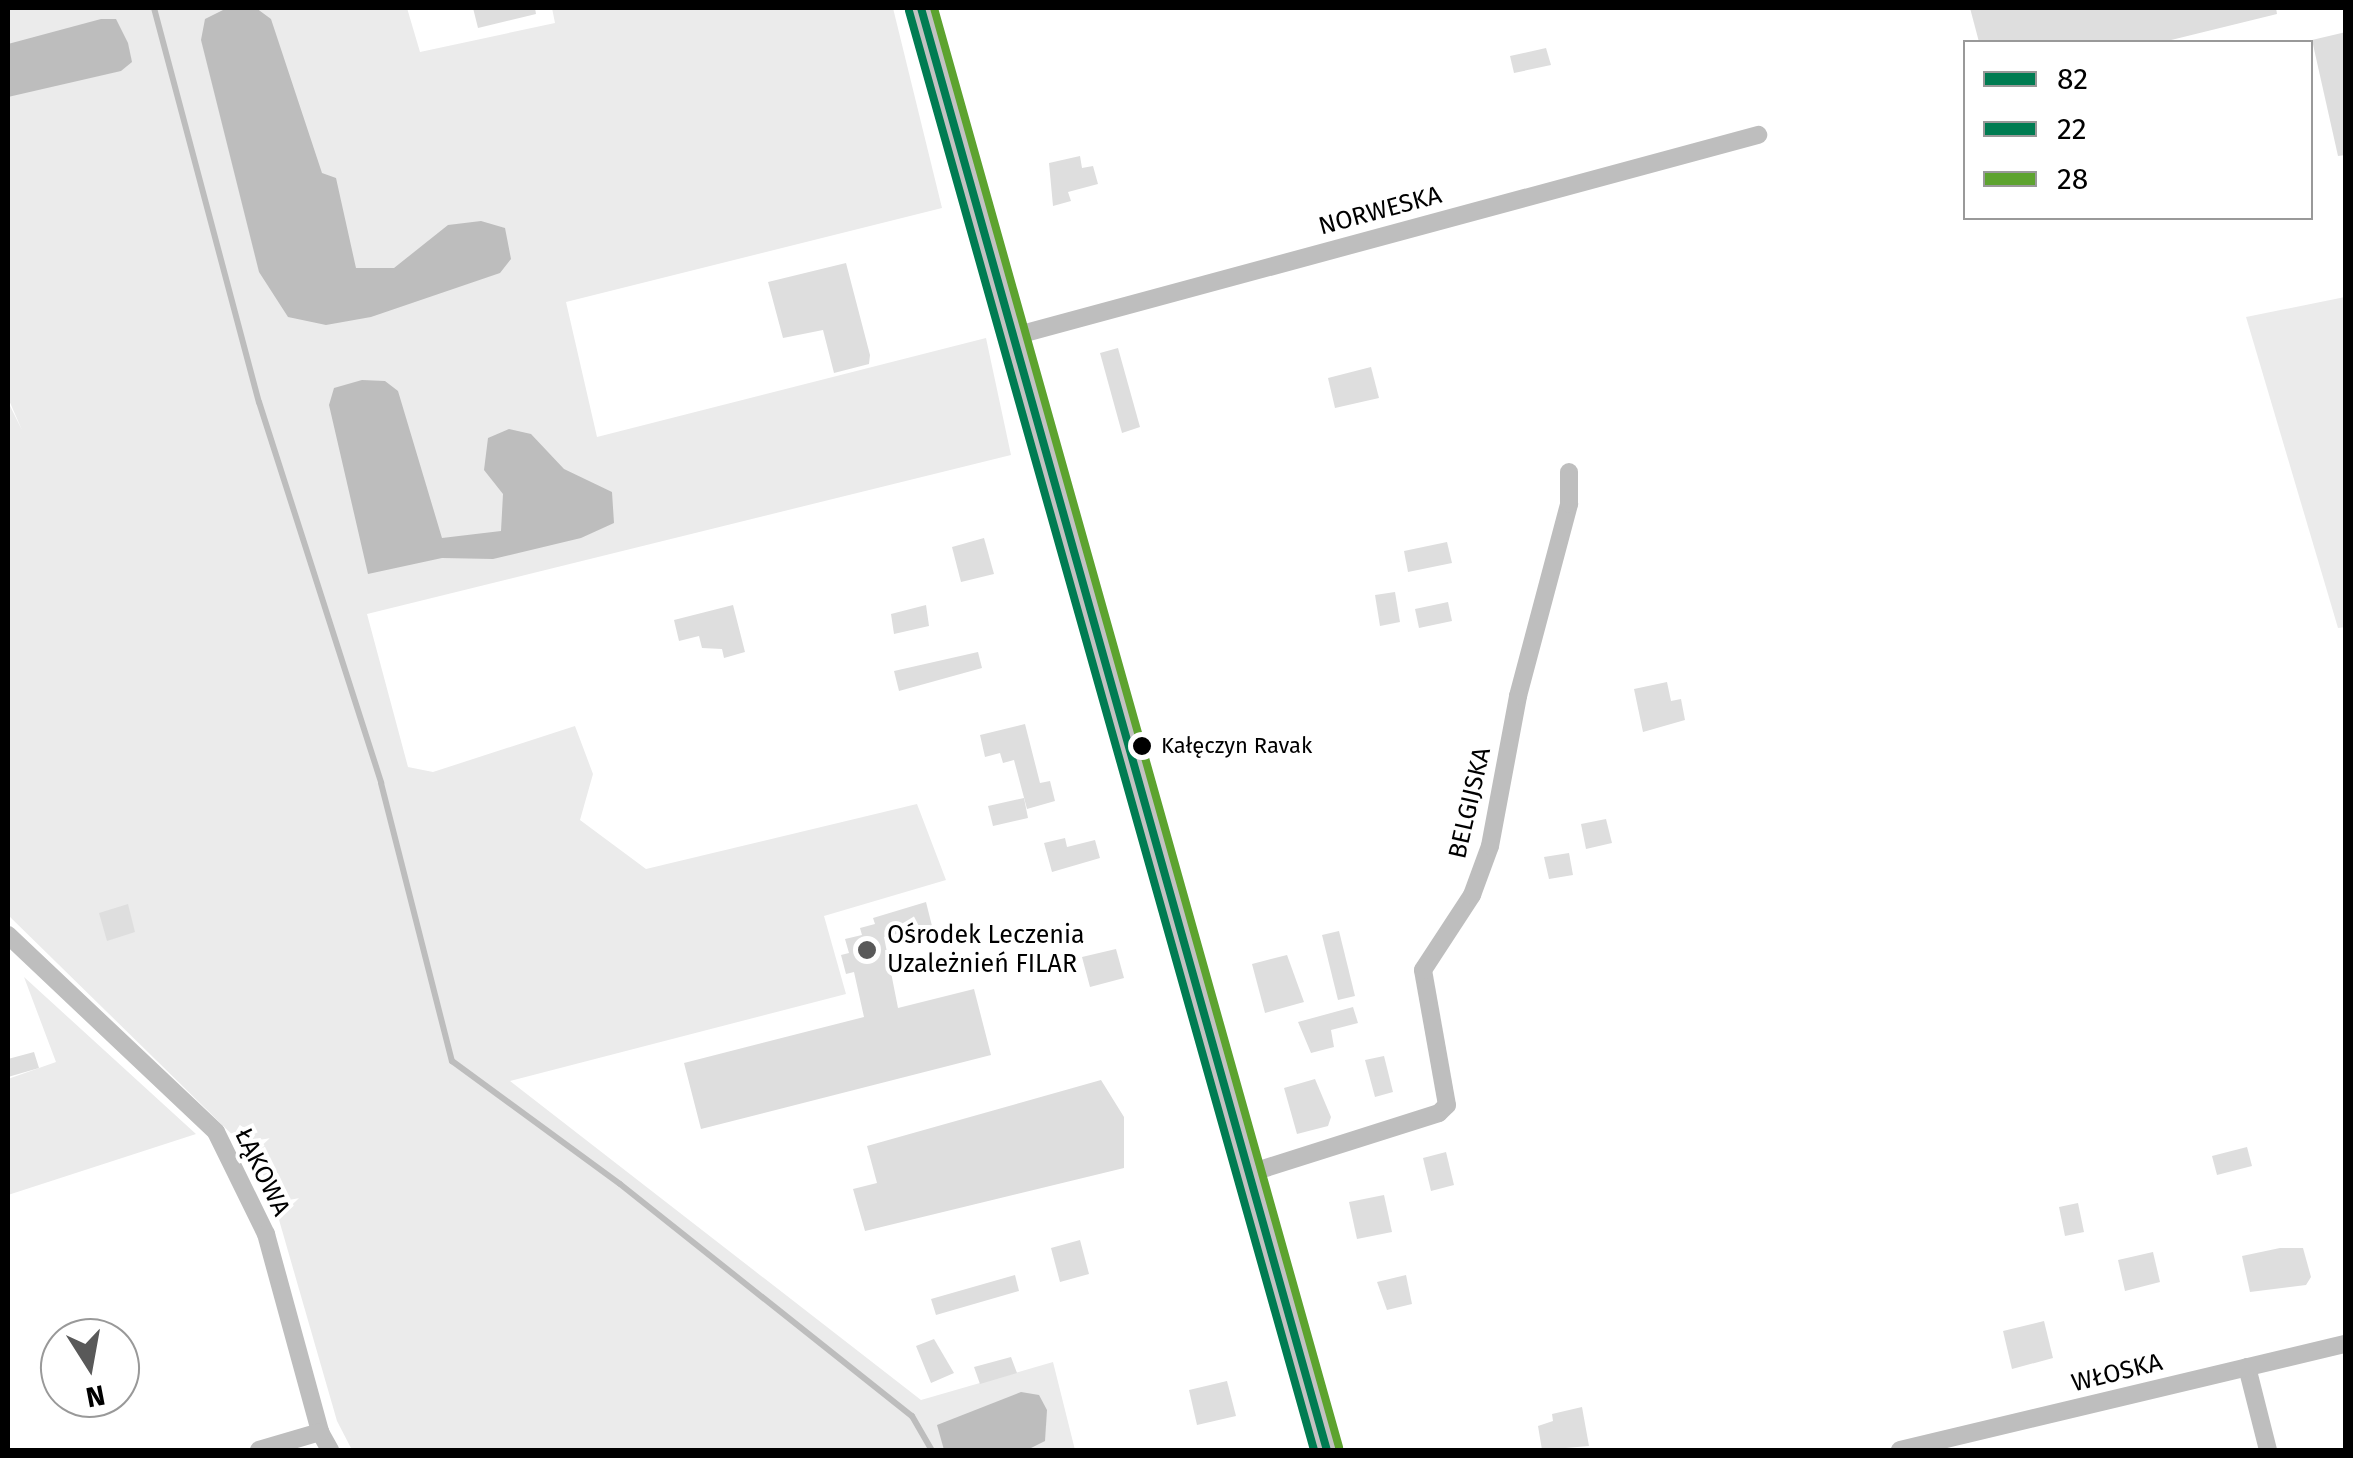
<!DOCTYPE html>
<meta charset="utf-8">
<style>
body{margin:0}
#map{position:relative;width:2353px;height:1458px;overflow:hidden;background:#fff;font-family:"Fira Sans",sans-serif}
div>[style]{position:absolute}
.green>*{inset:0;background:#ebebeb}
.water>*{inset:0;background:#bdbdbd}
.stream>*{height:6px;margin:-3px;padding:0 3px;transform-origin:3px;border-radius:3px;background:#bdbdbd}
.building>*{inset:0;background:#dedede}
.street>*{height:18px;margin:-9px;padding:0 9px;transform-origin:9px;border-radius:9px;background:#bebebe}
.secondary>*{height:25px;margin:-12.5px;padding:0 12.5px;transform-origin:12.5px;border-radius:12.5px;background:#c2c2c2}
.bus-1>*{height:8px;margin:-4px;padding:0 4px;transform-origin:4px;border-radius:4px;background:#007c52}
.bus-2>*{height:8px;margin:-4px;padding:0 4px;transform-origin:4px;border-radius:4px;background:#007c52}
.bus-3>*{height:8px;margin:-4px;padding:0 4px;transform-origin:4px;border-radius:4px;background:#5da32f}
.dots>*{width:28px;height:28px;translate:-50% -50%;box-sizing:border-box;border:5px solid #fff;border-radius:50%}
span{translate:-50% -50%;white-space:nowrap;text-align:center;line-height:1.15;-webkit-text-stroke:8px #fff;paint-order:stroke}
.bus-label{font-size:22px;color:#000}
.left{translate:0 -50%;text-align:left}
.street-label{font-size:25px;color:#000}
.poi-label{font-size:25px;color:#000}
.frame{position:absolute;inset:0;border:10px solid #000;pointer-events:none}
.legend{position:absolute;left:1963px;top:40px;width:350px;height:180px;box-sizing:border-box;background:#fff;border:2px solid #999;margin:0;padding:12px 18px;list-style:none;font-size:30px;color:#000}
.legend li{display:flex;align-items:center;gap:20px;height:50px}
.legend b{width:50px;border:2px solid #999}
.north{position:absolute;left:40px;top:1318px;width:100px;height:100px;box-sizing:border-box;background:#fff;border:2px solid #999;border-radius:50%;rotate:169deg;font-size:28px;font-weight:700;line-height:40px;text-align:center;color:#000}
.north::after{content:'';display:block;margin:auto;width:35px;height:45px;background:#595959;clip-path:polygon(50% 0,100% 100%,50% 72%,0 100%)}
</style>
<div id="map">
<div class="green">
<i style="clip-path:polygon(8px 8px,407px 8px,420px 52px,555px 23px,552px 8px,893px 8px,942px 208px,566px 302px,597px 437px,986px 338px,1011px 455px,367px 614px,408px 767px,433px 772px,575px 726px,593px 774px,580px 820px,646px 869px,917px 804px,946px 880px,824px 916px,846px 994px,510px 1081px,921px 1400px,1053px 1362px,1075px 1450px,352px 1450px,337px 1421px,271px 1192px,255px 1157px,8px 915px,8px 402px,22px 430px,8px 398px)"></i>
<i style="clip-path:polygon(2345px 297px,2346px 627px,2338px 628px,2246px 317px)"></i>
<i style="clip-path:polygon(24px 977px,196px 1134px,8px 1195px,8px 1079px,56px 1062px)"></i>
</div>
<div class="water">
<i style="clip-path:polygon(227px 8px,256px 8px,271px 19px,322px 173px,336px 178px,356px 268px,394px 268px,448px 225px,481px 221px,505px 228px,511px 259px,500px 273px,371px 317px,326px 325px,288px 317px,259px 272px,201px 40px,205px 19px)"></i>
<i style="clip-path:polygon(101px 19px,116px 19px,128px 43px,132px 62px,121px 71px,8px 97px,8px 44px)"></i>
<i style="clip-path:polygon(362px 380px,385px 381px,398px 391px,442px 538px,501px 531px,503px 494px,484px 470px,488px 438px,509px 429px,531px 434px,564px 469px,612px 492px,614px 523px,581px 538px,493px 559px,442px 558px,368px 574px,329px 405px,334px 388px)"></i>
<i style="clip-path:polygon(1021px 1392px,1039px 1395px,1047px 1410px,1045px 1441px,1027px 1450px,944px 1450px,937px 1425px)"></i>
</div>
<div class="stream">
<i style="left:154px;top:8px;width:408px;rotate:75.1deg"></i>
<i style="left:259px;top:402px;width:400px;rotate:72.2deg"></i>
<i style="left:381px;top:783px;width:287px;rotate:75.7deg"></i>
<i style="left:452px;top:1061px;width:208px;rotate:36.2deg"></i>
<i style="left:620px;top:1184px;width:373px;rotate:38.5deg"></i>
<i style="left:912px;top:1416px;width:39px;rotate:60deg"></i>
</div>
<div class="building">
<i style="clip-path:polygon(473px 8px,535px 8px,536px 14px,478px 28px)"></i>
<i style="clip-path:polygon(1970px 8px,2276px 8px,2277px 14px,2163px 42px,1979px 42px)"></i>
<i style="clip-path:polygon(2346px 32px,2346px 155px,2338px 156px,2312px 40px)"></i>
<i style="clip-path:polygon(1546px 48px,1551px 65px,1514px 73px,1510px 56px)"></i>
<i style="clip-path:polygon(1080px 156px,1082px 168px,1093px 166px,1098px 184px,1068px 192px,1071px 201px,1053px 206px,1049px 163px)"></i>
<i style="clip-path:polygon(846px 263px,870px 355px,869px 364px,834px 373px,823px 330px,783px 338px,768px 282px)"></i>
<i style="clip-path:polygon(1118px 348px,1140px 427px,1122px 433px,1100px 353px)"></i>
<i style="clip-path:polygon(1371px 367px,1379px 398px,1335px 408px,1328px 378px)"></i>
<i style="clip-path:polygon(984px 538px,994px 574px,961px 582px,952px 547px)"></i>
<i style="clip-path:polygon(1447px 542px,1452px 563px,1408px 572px,1404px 551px)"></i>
<i style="clip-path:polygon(1395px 592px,1400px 622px,1380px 626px,1375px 595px)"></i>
<i style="clip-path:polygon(1448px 602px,1452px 621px,1419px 628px,1415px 609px)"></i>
<i style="clip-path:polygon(733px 605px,745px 652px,724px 658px,722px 649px,702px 648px,699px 636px,679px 641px,674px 620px)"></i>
<i style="clip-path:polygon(926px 605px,929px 626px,894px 634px,891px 614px)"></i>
<i style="clip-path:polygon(978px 652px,982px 668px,899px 691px,894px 671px)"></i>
<i style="clip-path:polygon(1667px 682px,1671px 701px,1681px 699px,1685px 720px,1643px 732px,1634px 689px)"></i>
<i style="clip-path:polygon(1025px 724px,1040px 783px,1050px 781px,1055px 801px,1027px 809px,1014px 760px,1003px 763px,1000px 753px,985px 757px,980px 735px)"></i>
<i style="clip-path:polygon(1024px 798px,1028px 818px,993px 826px,988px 806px)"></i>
<i style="clip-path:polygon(1606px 819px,1612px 843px,1586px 849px,1581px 824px)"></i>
<i style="clip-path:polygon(1065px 838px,1067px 847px,1095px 840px,1100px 858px,1052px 872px,1044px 843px)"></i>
<i style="clip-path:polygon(1569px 853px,1573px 875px,1549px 879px,1544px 857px)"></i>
<i style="clip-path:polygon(926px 902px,932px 926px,884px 937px,898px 1008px,974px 989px,991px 1055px,701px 1129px,684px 1063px,864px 1017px,854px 972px,846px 974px,841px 955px,849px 953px,845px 939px,862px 935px,860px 928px,875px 924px,873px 918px)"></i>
<i style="clip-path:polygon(128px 904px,135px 932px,107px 941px,99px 913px)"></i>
<i style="clip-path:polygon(1339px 931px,1355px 996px,1338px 1000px,1322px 935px)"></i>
<i style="clip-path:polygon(1116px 949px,1124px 978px,1090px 987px,1082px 957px)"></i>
<i style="clip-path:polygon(1287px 955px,1304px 1002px,1265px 1013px,1252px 964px)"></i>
<i style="clip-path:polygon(1353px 1007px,1358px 1023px,1331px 1030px,1334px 1047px,1311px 1053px,1298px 1022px)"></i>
<i style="clip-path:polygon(34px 1052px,39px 1068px,8px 1077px,8px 1059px)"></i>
<i style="clip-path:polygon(1384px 1056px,1393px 1092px,1375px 1097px,1365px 1060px)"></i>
<i style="clip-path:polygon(1315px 1079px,1331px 1117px,1328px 1126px,1297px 1134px,1284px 1088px)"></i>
<i style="clip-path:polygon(1101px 1080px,1124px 1117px,1124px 1168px,865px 1231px,853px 1189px,877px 1183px,867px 1146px)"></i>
<i style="clip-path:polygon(2247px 1147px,2252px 1166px,2217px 1175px,2212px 1156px)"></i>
<i style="clip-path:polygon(1446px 1152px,1454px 1185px,1431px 1191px,1423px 1158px)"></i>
<i style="clip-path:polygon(1384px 1195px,1392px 1232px,1357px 1239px,1349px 1202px)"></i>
<i style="clip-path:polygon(2078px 1203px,2084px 1232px,2065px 1236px,2059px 1207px)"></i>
<i style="clip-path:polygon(1080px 1240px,1089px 1274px,1060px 1282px,1051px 1248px)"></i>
<i style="clip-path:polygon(2280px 1248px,2303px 1248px,2311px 1277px,2306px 1285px,2250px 1292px,2242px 1256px)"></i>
<i style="clip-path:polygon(2153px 1252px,2160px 1282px,2125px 1291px,2118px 1260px)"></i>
<i style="clip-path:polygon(1015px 1275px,1019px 1291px,936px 1315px,931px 1299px)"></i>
<i style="clip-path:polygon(1406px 1275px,1412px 1304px,1387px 1310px,1377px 1282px)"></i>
<i style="clip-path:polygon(2044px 1321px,2053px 1358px,2012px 1369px,2003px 1331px)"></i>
<i style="clip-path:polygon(934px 1339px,954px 1373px,931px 1383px,916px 1346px)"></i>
<i style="clip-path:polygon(1011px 1357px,1017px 1373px,980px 1384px,974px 1367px)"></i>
<i style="clip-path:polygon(1227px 1381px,1236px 1416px,1197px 1425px,1189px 1390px)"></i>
<i style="clip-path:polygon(1582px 1407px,1589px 1446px,1542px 1450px,1538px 1426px,1553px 1421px,1552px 1414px)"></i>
</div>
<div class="street">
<i style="left:1014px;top:336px;width:771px;rotate:-15.12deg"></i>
<i style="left:8px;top:935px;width:286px;rotate:43.4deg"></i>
<i style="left:216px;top:1132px;width:114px;rotate:63.9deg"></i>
<i style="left:266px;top:1234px;width:205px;rotate:74.7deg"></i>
<i style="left:320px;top:1432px;width:21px;rotate:61deg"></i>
<i style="left:1250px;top:1173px;width:198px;rotate:-17.6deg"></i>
<i style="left:1439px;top:1113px;width:11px;rotate:-45deg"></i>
<i style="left:1447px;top:1105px;width:137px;rotate:-100.1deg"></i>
<i style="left:1423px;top:970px;width:90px;rotate:-56.8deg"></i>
<i style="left:1472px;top:895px;width:52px;rotate:-69.8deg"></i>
<i style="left:1490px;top:846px;width:153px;rotate:-79.4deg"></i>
<i style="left:1518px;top:696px;width:199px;rotate:-75.1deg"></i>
<i style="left:1569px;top:504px;width:32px;rotate:-90deg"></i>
<i style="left:2247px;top:1367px;width:86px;rotate:75.8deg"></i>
<i style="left:259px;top:1450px;width:64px;rotate:-16.4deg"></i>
<i style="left:1900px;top:1450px;width:458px;rotate:-13.4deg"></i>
</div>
<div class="secondary">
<i style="left:921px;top:8px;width:1498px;rotate:74.28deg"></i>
</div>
<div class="bus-1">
<i style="left:921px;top:8px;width:1498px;rotate:74.28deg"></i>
</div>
<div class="bus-2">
<i style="left:909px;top:11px;width:1495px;rotate:74.28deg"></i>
</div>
<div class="bus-3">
<i style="left:934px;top:8px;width:1495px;rotate:74.28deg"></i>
</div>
<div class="dots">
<i style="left:1142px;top:746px;background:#000"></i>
<i style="left:867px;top:950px;background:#595959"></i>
</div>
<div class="bus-label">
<span class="left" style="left:1161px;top:746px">Kałęczyn Ravak</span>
</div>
<div class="street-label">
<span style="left:1380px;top:211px;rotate:-15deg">NORWESKA</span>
<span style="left:1470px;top:803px;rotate:-77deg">BELGIJSKA</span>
<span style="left:262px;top:1172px;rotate:64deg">ŁĄKOWA</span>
<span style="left:2117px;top:1373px;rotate:-14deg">WŁOSKA</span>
</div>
<div class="poi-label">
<span class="left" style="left:887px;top:950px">Ośrodek Leczenia<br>Uzależnień FILAR</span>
</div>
<div class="frame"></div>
<ul class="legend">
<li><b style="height:12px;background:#007c52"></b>82</li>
<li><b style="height:12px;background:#007c52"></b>22</li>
<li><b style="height:12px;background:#5da32f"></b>28</li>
</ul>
<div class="north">N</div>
</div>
